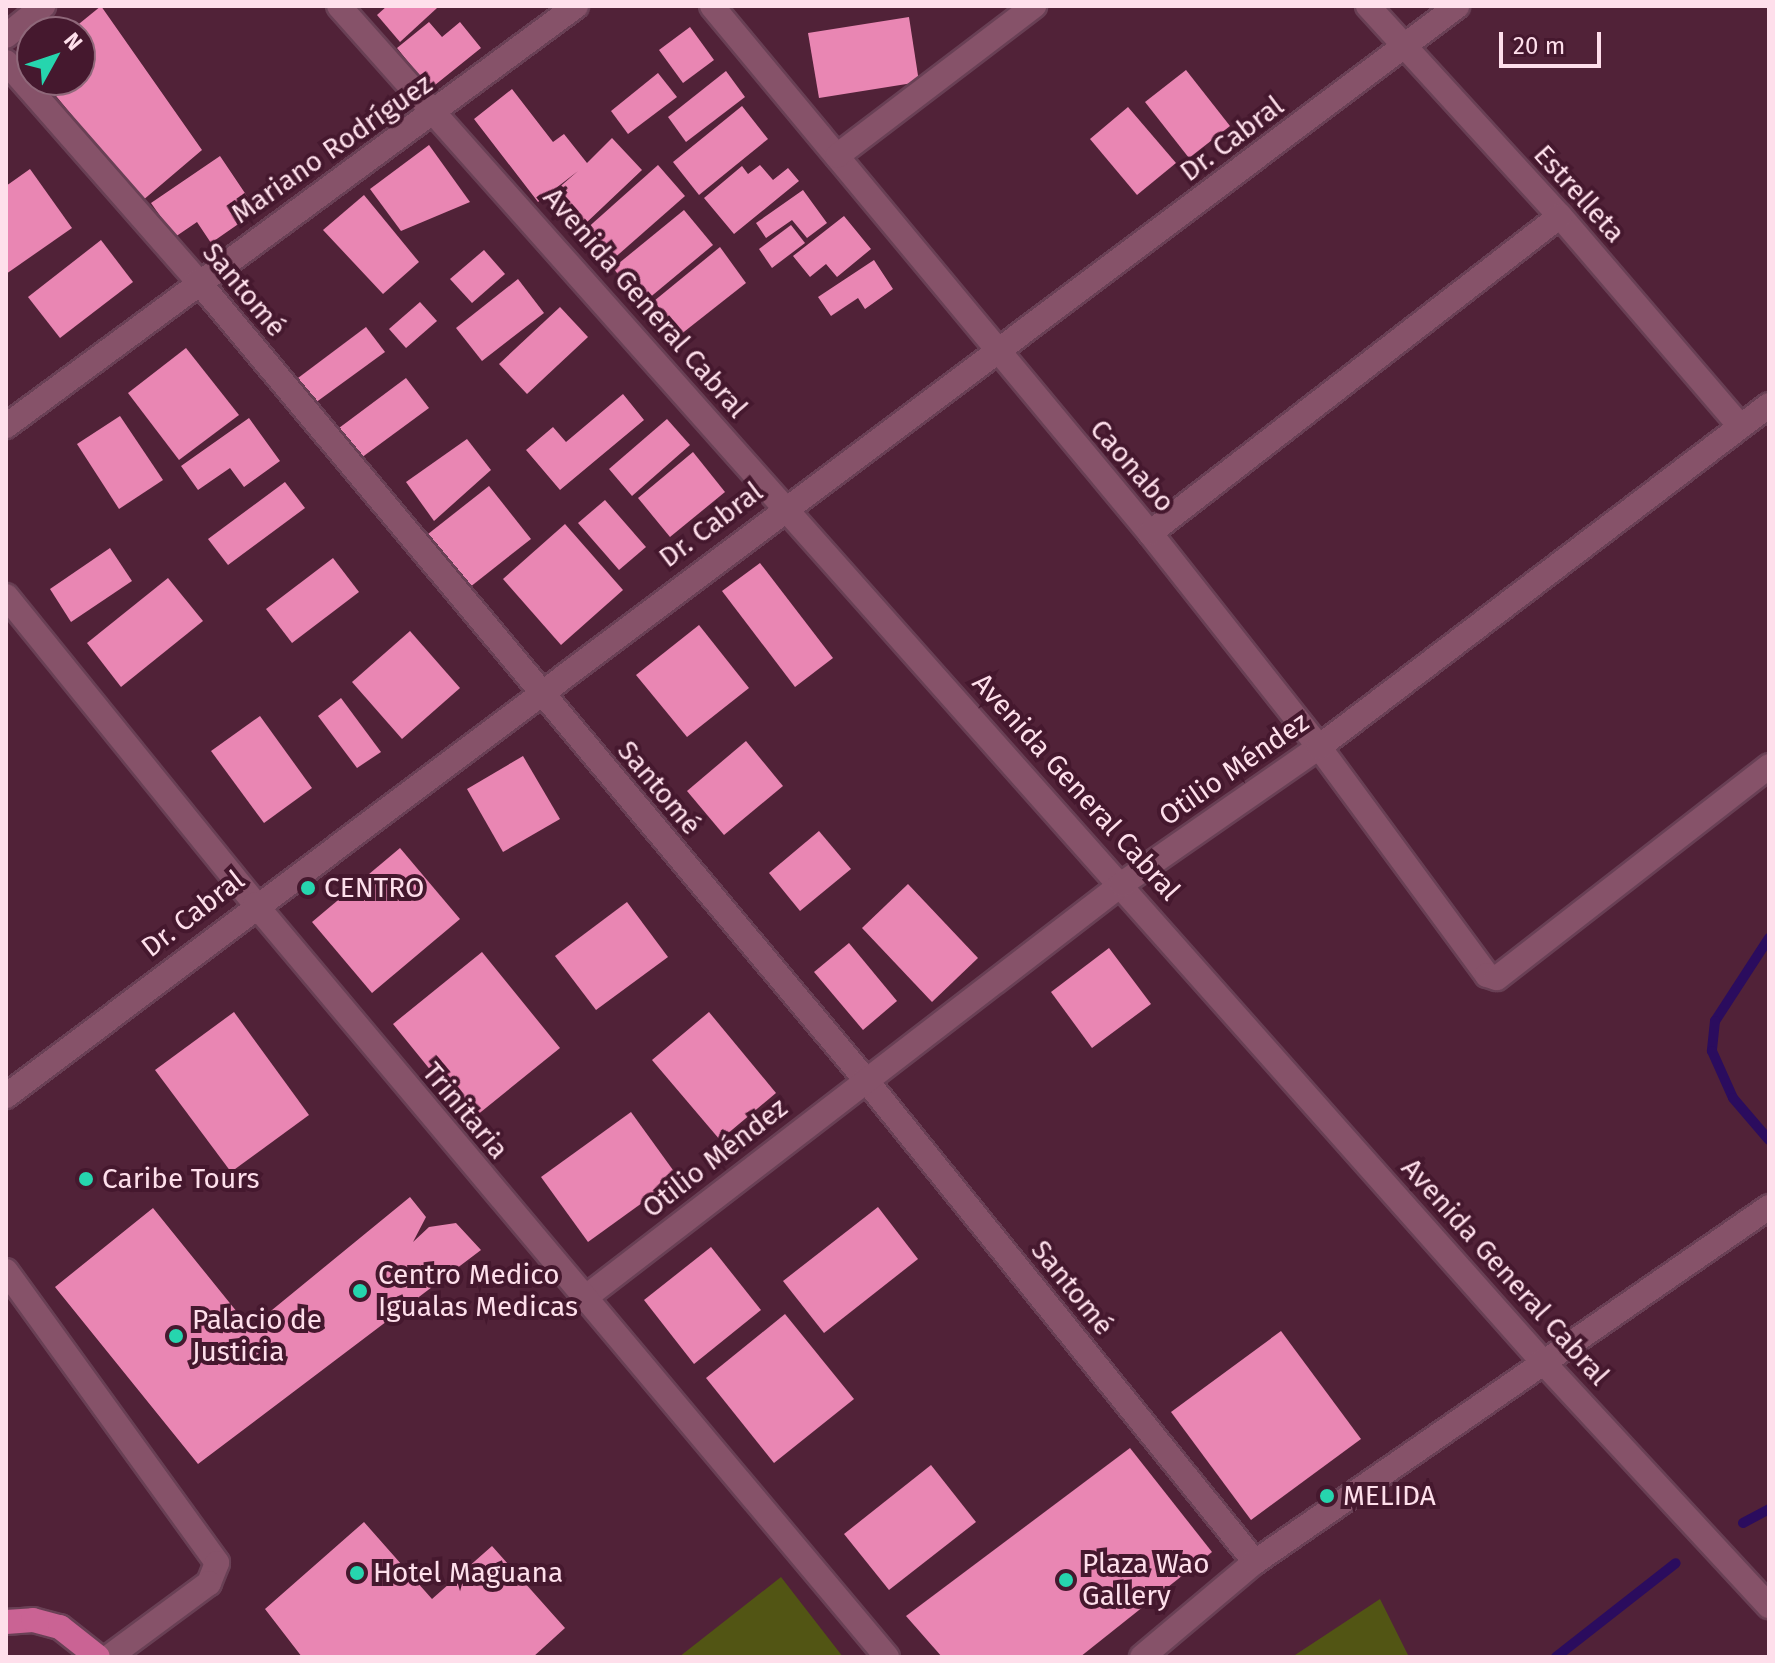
<!DOCTYPE html>
<meta charset="utf-8">
<style>
body{margin:0}
#map{position:relative;width:1775px;height:1663px;overflow:hidden;background:#512238;font-family:"Fira Sans",sans-serif}
div>[style]{position:absolute}
.green>*{inset:0;background:#525514}
.stream>*{height:10px;margin:-5px;padding:0 5px;transform-origin:5px;border-radius:5px;background:#2b0c5e}
.building>*{inset:0;background:#e986b3}
.roads{filter:drop-shadow(2px 0 #694055) drop-shadow(-2px 0 #694055) drop-shadow(0 2px #694055) drop-shadow(0 -2px #694055)}
.minor>*{height:24px;margin:-12px;padding:0 12px;transform-origin:12px;border-radius:12px;background:#865269}
.tertiary>*{height:24px;margin:-12px;padding:0 12px;transform-origin:12px;border-radius:12px;background:#865269}
.primary>*{height:24px;margin:-12px;padding:0 12px;transform-origin:12px;border-radius:12px;background:#ca6394}
.dots>*{width:22px;height:22px;translate:-50% -50%;box-sizing:border-box;border:4px solid #45182e;border-radius:50%}
span{translate:-50% -50%;white-space:nowrap;text-align:center;line-height:1.15;-webkit-text-stroke:8px #45182e;paint-order:stroke}
.street-label{font-size:28px;color:#fedfeb}
.poi-label{font-size:28px;color:#fedfeb}
.left{translate:0 -50%;text-align:left}
.frame{position:absolute;inset:0;border:8px solid #fedfeb;pointer-events:none}
.north{position:absolute;left:16px;top:16px;width:80px;height:80px;box-sizing:border-box;background:#45182e;border:2px solid #8f687a;border-radius:50%;rotate:50deg;font-size:22px;font-weight:700;line-height:32px;text-align:center;color:#fedfeb}
.north::after{content:'';display:block;margin:auto;width:28px;height:36px;background:#26d5ae;clip-path:polygon(50% 0,100% 100%,50% 72%,0 100%)}
.scale{position:absolute;left:1499px;top:32px;width:102px;height:36px;box-sizing:border-box;border:4px solid #fedfeb;border-top:0;padding-left:10px;font-size:24px;line-height:28px;white-space:nowrap;color:#fedfeb;-webkit-text-stroke:6px #45182e;paint-order:stroke}
</style>
<div id="map">
<div class="green">
<i style="clip-path:polygon(781px 1577px,843px 1657px,679px 1657px)"></i>
<i style="clip-path:polygon(1380px 1599px,1409px 1657px,1292px 1657px)"></i>
</div>
<div class="stream">
<i style="left:1769px;top:938px;width:99px;rotate:123deg"></i>
<i style="left:1715px;top:1021px;width:30px;rotate:96deg"></i>
<i style="left:1712px;top:1051px;width:51px;rotate:65.9deg"></i>
<i style="left:1733px;top:1098px;width:55px;rotate:49.4deg"></i>
<i style="left:1743px;top:1523px;width:30px;rotate:-28deg"></i>
<i style="left:1556px;top:1657px;width:152px;rotate:-38.1deg"></i>
</div>
<div class="building">
<i style="clip-path:polygon(101px 6px,202px 150px,142px 201px,43px 80px,80px 80px,80px 32px,69px 32px)"></i>
<i style="clip-path:polygon(387px 6px,435px 6px,437px 8px,400px 42px,377px 15px)"></i>
<i style="clip-path:polygon(909px 17px,919px 82px,819px 98px,808px 33px)"></i>
<i style="clip-path:polygon(429px 22px,442px 37px,460px 22px,481px 48px,430px 89px,397px 48px)"></i>
<i style="clip-path:polygon(690px 27px,714px 60px,683px 83px,659px 50px)"></i>
<i style="clip-path:polygon(1186px 70px,1230px 126px,1189px 158px,1145px 102px)"></i>
<i style="clip-path:polygon(726px 71px,745px 97px,686px 142px,668px 117px)"></i>
<i style="clip-path:polygon(658px 73px,677px 97px,628px 134px,611px 111px)"></i>
<i style="clip-path:polygon(512px 89px,553px 142px,564px 134px,587px 163px,612px 138px,642px 170px,585px 224px,555px 191px,578px 171px,538px 202px,474px 119px)"></i>
<i style="clip-path:polygon(742px 106px,768px 139px,699px 195px,673px 162px)"></i>
<i style="clip-path:polygon(1128px 107px,1176px 163px,1137px 195px,1090px 139px)"></i>
<i style="clip-path:polygon(429px 145px,470px 202px,401px 231px,370px 189px)"></i>
<i style="clip-path:polygon(220px 156px,257px 211px,211px 243px,197px 222px,175px 237px,151px 203px)"></i>
<i style="clip-path:polygon(658px 165px,685px 196px,611px 261px,584px 231px)"></i>
<i style="clip-path:polygon(760px 165px,773px 180px,788px 168px,799px 181px,734px 234px,704px 198px,742px 166px,748px 174px)"></i>
<i style="clip-path:polygon(30px 169px,72px 228px,6px 274px,6px 186px)"></i>
<i style="clip-path:polygon(803px 190px,827px 223px,807px 238px,792px 220px,766px 238px,756px 223px)"></i>
<i style="clip-path:polygon(364px 195px,419px 262px,383px 294px,323px 230px)"></i>
<i style="clip-path:polygon(684px 210px,713px 245px,642px 304px,613px 268px)"></i>
<i style="clip-path:polygon(844px 216px,871px 249px,837px 277px,826px 264px,810px 277px,793px 256px)"></i>
<i style="clip-path:polygon(791px 225px,805px 243px,772px 268px,759px 249px)"></i>
<i style="clip-path:polygon(101px 240px,133px 282px,60px 338px,28px 297px)"></i>
<i style="clip-path:polygon(720px 247px,746px 283px,680px 335px,654px 301px)"></i>
<i style="clip-path:polygon(484px 250px,505px 274px,472px 303px,450px 279px)"></i>
<i style="clip-path:polygon(874px 260px,893px 289px,865px 309px,858px 298px,831px 316px,818px 297px)"></i>
<i style="clip-path:polygon(518px 279px,544px 313px,482px 361px,456px 328px)"></i>
<i style="clip-path:polygon(420px 302px,437px 321px,406px 348px,389px 329px)"></i>
<i style="clip-path:polygon(560px 307px,588px 337px,527px 394px,499px 364px)"></i>
<i style="clip-path:polygon(366px 327px,385px 352px,315px 403px,298px 378px)"></i>
<i style="clip-path:polygon(186px 348px,239px 415px,179px 460px,128px 393px)"></i>
<i style="clip-path:polygon(406px 378px,429px 408px,361px 458px,339px 428px)"></i>
<i style="clip-path:polygon(623px 394px,644px 420px,560px 490px,526px 450px,553px 427px,566px 442px)"></i>
<i style="clip-path:polygon(120px 416px,163px 480px,119px 509px,77px 444px)"></i>
<i style="clip-path:polygon(249px 418px,280px 461px,244px 487px,230px 468px,198px 490px,181px 466px)"></i>
<i style="clip-path:polygon(667px 419px,690px 445px,632px 496px,609px 469px)"></i>
<i style="clip-path:polygon(467px 439px,491px 470px,434px 521px,406px 482px)"></i>
<i style="clip-path:polygon(693px 452px,725px 492px,670px 537px,638px 498px)"></i>
<i style="clip-path:polygon(285px 482px,305px 508px,228px 565px,208px 539px)"></i>
<i style="clip-path:polygon(489px 486px,531px 539px,465px 591px,423px 538px)"></i>
<i style="clip-path:polygon(605px 500px,646px 547px,619px 570px,578px 523px)"></i>
<i style="clip-path:polygon(565px 524px,623px 590px,561px 645px,503px 579px)"></i>
<i style="clip-path:polygon(110px 548px,132px 581px,71px 622px,50px 589px)"></i>
<i style="clip-path:polygon(333px 558px,359px 592px,292px 643px,266px 609px)"></i>
<i style="clip-path:polygon(760px 563px,833px 658px,795px 687px,722px 591px)"></i>
<i style="clip-path:polygon(168px 578px,203px 621px,121px 687px,87px 643px)"></i>
<i style="clip-path:polygon(699px 625px,749px 688px,687px 737px,636px 675px)"></i>
<i style="clip-path:polygon(410px 631px,460px 688px,402px 739px,352px 682px)"></i>
<i style="clip-path:polygon(341px 698px,381px 752px,357px 768px,318px 716px)"></i>
<i style="clip-path:polygon(260px 716px,312px 788px,264px 823px,211px 751px)"></i>
<i style="clip-path:polygon(746px 741px,783px 786px,724px 835px,687px 791px)"></i>
<i style="clip-path:polygon(523px 756px,560px 819px,503px 852px,467px 789px)"></i>
<i style="clip-path:polygon(819px 831px,851px 869px,800px 911px,769px 873px)"></i>
<i style="clip-path:polygon(400px 848px,460px 919px,372px 993px,312px 922px)"></i>
<i style="clip-path:polygon(908px 884px,978px 958px,932px 1002px,862px 928px)"></i>
<i style="clip-path:polygon(627px 902px,668px 957px,596px 1010px,555px 956px)"></i>
<i style="clip-path:polygon(849px 943px,897px 1001px,863px 1030px,814px 972px)"></i>
<i style="clip-path:polygon(1109px 948px,1151px 1004px,1092px 1048px,1051px 992px)"></i>
<i style="clip-path:polygon(482px 952px,560px 1048px,471px 1120px,393px 1024px)"></i>
<i style="clip-path:polygon(234px 1012px,309px 1115px,231px 1172px,155px 1070px)"></i>
<i style="clip-path:polygon(709px 1012px,776px 1093px,720px 1140px,652px 1060px)"></i>
<i style="clip-path:polygon(631px 1112px,678px 1177px,588px 1242px,541px 1177px)"></i>
<i style="clip-path:polygon(410px 1197px,426px 1217px,413px 1242px,429px 1227px,456px 1223px,481px 1250px,198px 1464px,55px 1287px,153px 1208px,250px 1328px)"></i>
<i style="clip-path:polygon(878px 1207px,918px 1259px,824px 1333px,783px 1281px)"></i>
<i style="clip-path:polygon(711px 1247px,761px 1310px,694px 1364px,644px 1300px)"></i>
<i style="clip-path:polygon(785px 1314px,854px 1399px,774px 1463px,706px 1378px)"></i>
<i style="clip-path:polygon(1281px 1331px,1361px 1439px,1251px 1520px,1171px 1412px)"></i>
<i style="clip-path:polygon(1130px 1448px,1212px 1552px,1080px 1657px,942px 1657px,906px 1616px)"></i>
<i style="clip-path:polygon(931px 1465px,976px 1522px,889px 1590px,844px 1534px)"></i>
<i style="clip-path:polygon(364px 1522px,432px 1599px,492px 1546px,565px 1628px,533px 1657px,302px 1657px,265px 1609px)"></i>
</div>
<div class="roads">
<div class="minor">
<i style="left:339px;top:6px;width:1812px;rotate:48.4deg"></i>
<i style="left:1542px;top:1361px;width:334px;rotate:47.2deg"></i>
<i style="left:712px;top:6px;width:685px;rotate:50.27deg"></i>
<i style="left:1150px;top:533px;width:273px;rotate:51.7deg"></i>
<i style="left:1319px;top:747px;width:283px;rotate:53.6deg"></i>
<i style="left:1487px;top:975px;width:10px;rotate:17deg"></i>
<i style="left:1497px;top:978px;width:345px;rotate:-37.9deg"></i>
<i style="left:1368px;top:6px;width:285px;rotate:47.6deg"></i>
<i style="left:1560px;top:216px;width:277px;rotate:49.4deg"></i>
<i style="left:6px;top:36px;width:48px;rotate:-39deg"></i>
<i style="left:6px;top:62px;width:291px;rotate:48.8deg"></i>
<i style="left:198px;top:281px;width:1040px;rotate:50.11deg"></i>
<i style="left:865px;top:1079px;width:621px;rotate:51.08deg"></i>
<i style="left:837px;top:156px;width:248px;rotate:-37.3deg"></i>
<i style="left:6px;top:426px;width:708px;rotate:-36.38deg"></i>
<i style="left:1150px;top:533px;width:518px;rotate:-37.71deg"></i>
<i style="left:6px;top:596px;width:396px;rotate:51deg"></i>
<i style="left:6px;top:1271px;width:360px;rotate:54.1deg"></i>
<i style="left:217px;top:1563px;width:22px;rotate:112deg"></i>
<i style="left:209px;top:1583px;width:124px;rotate:143.5deg"></i>
<i style="left:582px;top:1300px;width:682px;rotate:-37.61deg"></i>
<i style="left:1122px;top:884px;width:240px;rotate:-34.8deg"></i>
<i style="left:1319px;top:747px;width:565px;rotate:-37.23deg"></i>
<i style="left:1142px;top:1657px;width:148px;rotate:-40.1deg"></i>
<i style="left:1255px;top:1562px;width:625px;rotate:-34.63deg"></i>
</div>
<div class="tertiary">
<i style="left:255px;top:904px;width:983px;rotate:49.99deg"></i>
<i style="left:6px;top:1096px;width:1815px;rotate:-36.91deg"></i>
</div>
<div class="primary">
<i style="left:6px;top:1622px;width:27px;rotate:-4deg"></i>
<i style="left:33px;top:1620px;width:28px;rotate:15deg"></i>
<i style="left:60px;top:1627px;width:48px;rotate:38.3deg"></i>
</div>
</div>
<div class="dots">
<i style="left:308px;top:888px;background:#26d5ae"></i>
<i style="left:86px;top:1179px;background:#26d5ae"></i>
<i style="left:360px;top:1291px;background:#26d5ae"></i>
<i style="left:176px;top:1336px;background:#26d5ae"></i>
<i style="left:1327px;top:1496px;background:#26d5ae"></i>
<i style="left:357px;top:1573px;background:#26d5ae"></i>
<i style="left:1066px;top:1580px;background:#26d5ae"></i>
</div>
<div class="street-label">
<span style="left:1232px;top:139px;rotate:-37deg">Dr. Cabral</span>
<span style="left:332px;top:149px;rotate:-35deg">Mariano Rodríguez</span>
<span style="left:1579px;top:194px;rotate:48deg">Estrelleta</span>
<span style="left:244px;top:290px;rotate:50deg">Santomé</span>
<span style="left:645px;top:303px;rotate:49deg">Avenida General Cabral</span>
<span style="left:1132px;top:466px;rotate:49deg">Caonabo</span>
<span style="left:711px;top:525px;rotate:-37deg">Dr. Cabral</span>
<span style="left:1234px;top:769px;rotate:-35deg">Otilio Méndez</span>
<span style="left:1076px;top:787px;rotate:48deg">Avenida General Cabral</span>
<span style="left:659px;top:788px;rotate:50deg">Santomé</span>
<span style="left:193px;top:914px;rotate:-38deg">Dr. Cabral</span>
<span style="left:465px;top:1111px;rotate:50deg">Trinitaria</span>
<span style="left:715px;top:1158px;rotate:-38deg">Otilio Méndez</span>
<span style="left:1505px;top:1272px;rotate:48deg">Avenida General Cabral</span>
<span style="left:1072px;top:1288px;rotate:51deg">Santomé</span>
</div>
<div class="poi-label">
<span class="left" style="left:324px;top:888px">CENTRO</span>
<span class="left" style="left:102px;top:1179px">Caribe Tours</span>
<span class="left" style="left:378px;top:1291px">Centro Medico<br>Igualas Medicas</span>
<span class="left" style="left:192px;top:1336px">Palacio de<br>Justicia</span>
<span class="left" style="left:1343px;top:1496px">MELIDA</span>
<span class="left" style="left:1082px;top:1580px">Plaza Wao<br>Gallery</span>
<span class="left" style="left:373px;top:1573px">Hotel Maguana</span>
</div>
<div class="frame"></div>
<div class="north">N</div>
<div class="scale">20 m</div>
</div>
